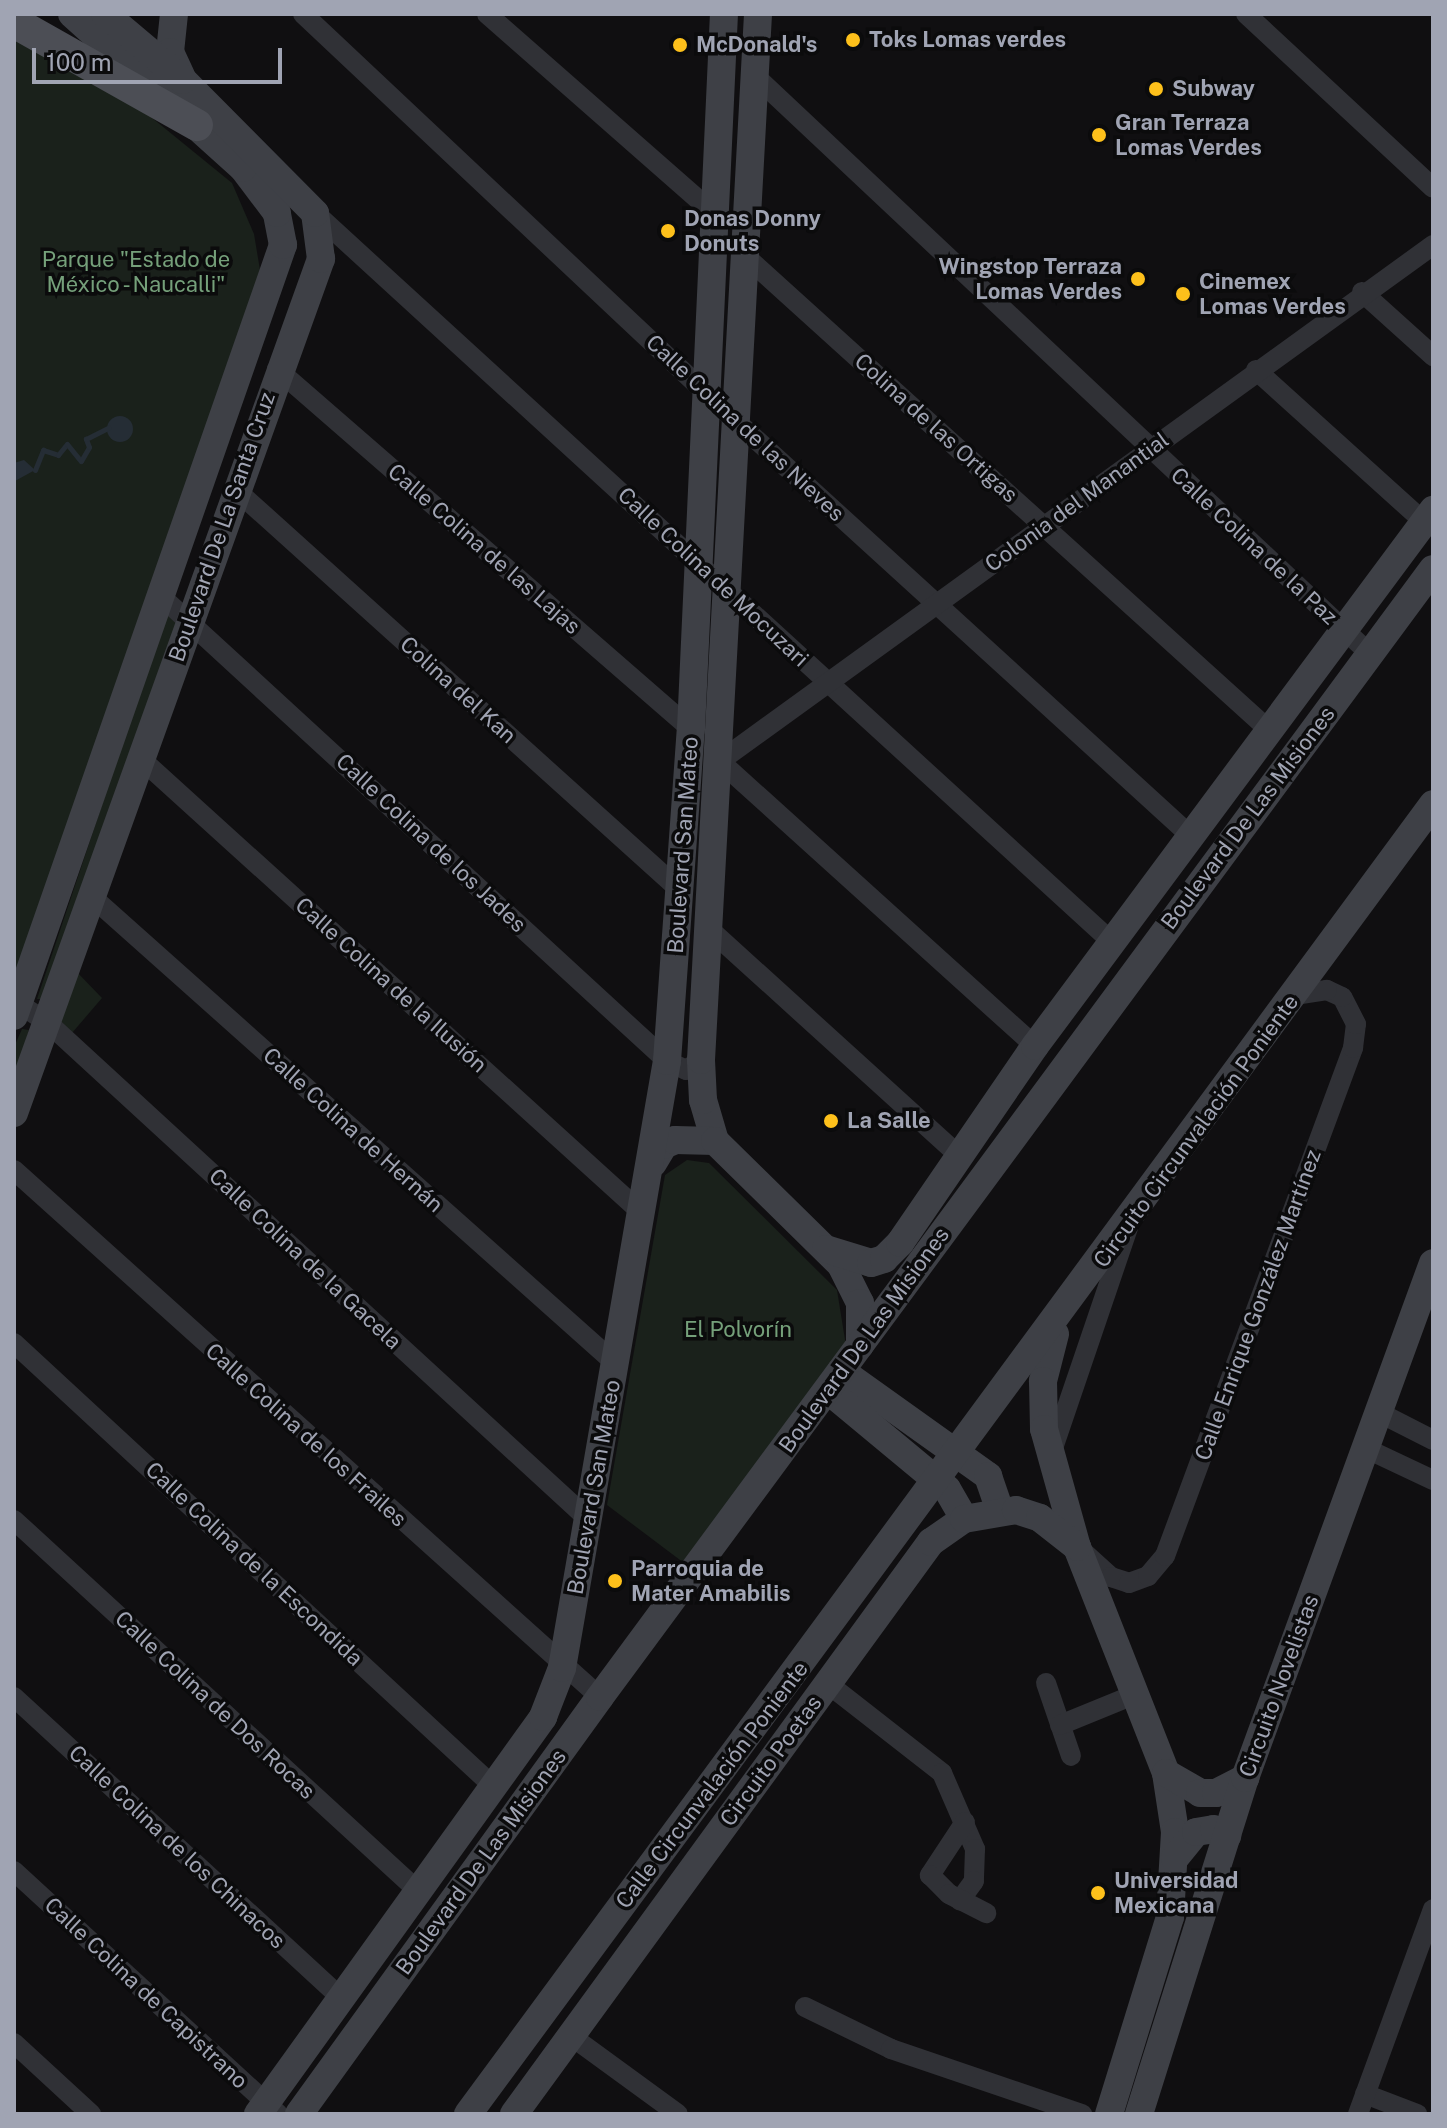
<!DOCTYPE html>
<meta charset="utf-8">
<style>
body{margin:0}
#map{position:relative;width:1447px;height:2128px;overflow:hidden;background:#100f11;font-family:"Public Sans",sans-serif}
div>[style]{position:absolute}
.green>*{inset:0;background:#1a211b}
.water>*{inset:0;background:#252d35}
.round{border-radius:50%}
.stream>*{height:5px;margin:-2.5px;padding:0 2.5px;transform-origin:2.5px;border-radius:2.5px;background:#252d35}
.street>*{height:20px;margin:-10px;padding:0 10px;transform-origin:10px;border-radius:10px;background:#303136}
.secondary>*{height:28px;margin:-14px;padding:0 14px;transform-origin:14px;border-radius:14px;background:#3e4046}
.primary>*{height:32px;margin:-16px;padding:0 16px;transform-origin:16px;border-radius:16px;background:#4c4e55}
.dots>*{width:22px;height:22px;translate:-50% -50%;box-sizing:border-box;border:4px solid #0b0b0c;border-radius:50%}
span{translate:-50% -50%;white-space:nowrap;text-align:center;line-height:1.15;-webkit-text-stroke:7px #0b0b0c;paint-order:stroke}
.poi-label{font-size:22px;color:#a0a4b3;font-weight:700}
.left{translate:0 -50%;text-align:left}
.right{translate:-100% -50%;text-align:right}
.park-label{font-size:22px;color:#75a07a}
.street-label{font-size:22px;color:#a0a4b3}
.frame{position:absolute;inset:0;border:16px solid #a0a4b3;pointer-events:none}
.scale{position:absolute;left:32px;top:48px;width:250px;height:36px;box-sizing:border-box;border:4px solid #a0a4b3;border-top:0;padding-left:10px;font-size:24px;line-height:28px;white-space:nowrap;color:#a0a4b3;-webkit-text-stroke:6px #0b0b0c;paint-order:stroke}
</style>
<div id="map">
<div class="green">
<i style="clip-path:polygon(14px 34px,108px 82px,232px 183px,254px 234px,263px 288px,14px 993px)"></i>
<i style="clip-path:polygon(166px 614px,178px 622px,42px 999px,37px 999px)"></i>
<i style="clip-path:polygon(74px 969px,102px 998px,72px 1033px,58px 1019px)"></i>
<i style="clip-path:polygon(22px 1029px,29px 1030px,14px 1083px,14px 1047px)"></i>
<i style="clip-path:polygon(687px 1160px,709px 1163px,837px 1290px,846px 1346px,688px 1566px,607px 1505px,665px 1175px)"></i>
</div>
<div class="water">
<i class="round" style="left:107px;top:416px;width:26px;height:26px"></i>
<i style="clip-path:polygon(24px 460px,35px 470px,15px 481px,14px 463px)"></i>
</div>
<div class="stream">
<i style="left:35px;top:470px;width:22px;rotate:-68deg"></i>
<i style="left:43px;top:450px;width:16px;rotate:18deg"></i>
<i style="left:58px;top:455px;width:14px;rotate:-51deg"></i>
<i style="left:67px;top:444px;width:22px;rotate:51deg"></i>
<i style="left:81px;top:461px;width:16px;rotate:-60deg"></i>
<i style="left:89px;top:447px;width:9px;rotate:-111deg"></i>
<i style="left:86px;top:439px;width:25px;rotate:-27deg"></i>
</div>
<div class="street">
<i style="left:303px;top:14px;width:597px;rotate:43.24deg"></i>
<i style="left:738px;top:423px;width:613px;rotate:42.36deg"></i>
<i style="left:487px;top:14px;width:305px;rotate:41.3deg"></i>
<i style="left:1246px;top:14px;width:255px;rotate:42.9deg"></i>
<i style="left:753px;top:74px;width:848px;rotate:43.23deg"></i>
<i style="left:315px;top:213px;width:1080px;rotate:42.45deg"></i>
<i style="left:744px;top:255px;width:709px;rotate:42.14deg"></i>
<i style="left:1362px;top:292px;width:96px;rotate:42deg"></i>
<i style="left:277px;top:369px;width:549px;rotate:41.01deg"></i>
<i style="left:1256px;top:370px;width:227px;rotate:42.1deg"></i>
<i style="left:235px;top:489px;width:600px;rotate:42.03deg"></i>
<i style="left:163px;top:598px;width:684px;rotate:42.57deg"></i>
<i style="left:667px;top:1061px;width:21px;rotate:25deg"></i>
<i style="left:686px;top:1070px;width:18px;rotate:-34deg"></i>
<i style="left:140px;top:758px;width:678px;rotate:42.19deg"></i>
<i style="left:91px;top:896px;width:703px;rotate:41.71deg"></i>
<i style="left:707px;top:927px;width:338px;rotate:42.2deg"></i>
<i style="left:19px;top:1004px;width:33px;rotate:33deg"></i>
<i style="left:47px;top:1022px;width:735px;rotate:42.57deg"></i>
<i style="left:1035px;top:1046px;width:425px;rotate:-137.9deg"></i>
<i style="left:720px;top:761px;width:880px;rotate:-35.89deg"></i>
<i style="left:14px;top:1170px;width:788px;rotate:41.97deg"></i>
<i style="left:14px;top:1343px;width:652px;rotate:42.76deg"></i>
<i style="left:1378px;top:1412px;width:62px;rotate:27deg"></i>
<i style="left:1365px;top:1448px;width:75px;rotate:25.2deg"></i>
<i style="left:1051px;top:1454px;width:239px;rotate:-71.2deg"></i>
<i style="left:14px;top:1520px;width:547px;rotate:42.56deg"></i>
<i style="left:1080px;top:1549px;width:42px;rotate:42.1deg"></i>
<i style="left:1111px;top:1577px;width:19px;rotate:18deg"></i>
<i style="left:1129px;top:1583px;width:20px;rotate:-20deg"></i>
<i style="left:1148px;top:1576px;width:26px;rotate:-50deg"></i>
<i style="left:1165px;top:1556px;width:542px;rotate:-69.69deg"></i>
<i style="left:1353px;top:1048px;width:24px;rotate:-83deg"></i>
<i style="left:1356px;top:1024px;width:30px;rotate:-117deg"></i>
<i style="left:1342px;top:997px;width:17px;rotate:-155deg"></i>
<i style="left:1327px;top:990px;width:33px;rotate:171deg"></i>
<i style="left:827px;top:1683px;width:146px;rotate:38deg"></i>
<i style="left:942px;top:1773px;width:83px;rotate:66.5deg"></i>
<i style="left:975px;top:1849px;width:32px;rotate:92deg"></i>
<i style="left:974px;top:1881px;width:24px;rotate:126deg"></i>
<i style="left:1046px;top:1683px;width:77px;rotate:71.1deg"></i>
<i style="left:14px;top:1697px;width:444px;rotate:42.6deg"></i>
<i style="left:1060px;top:1725px;width:82px;rotate:-22.2deg"></i>
<i style="left:965px;top:1822px;width:64px;rotate:123.4deg"></i>
<i style="left:930px;top:1875px;width:27px;rotate:45deg"></i>
<i style="left:949px;top:1894px;width:42px;rotate:27.2deg"></i>
<i style="left:14px;top:1871px;width:359px;rotate:42.6deg"></i>
<i style="left:805px;top:2007px;width:96px;rotate:26deg"></i>
<i style="left:891px;top:2049px;width:202px;rotate:18.8deg"></i>
<i style="left:571px;top:2036px;width:132px;rotate:36.1deg"></i>
<i style="left:14px;top:2043px;width:105px;rotate:42.7deg"></i>
<i style="left:1365px;top:2094px;width:56px;rotate:21deg"></i>
<i style="left:1358px;top:2114px;width:218px;rotate:-69.9deg"></i>
</div>
<div class="secondary">
<i style="left:174px;top:14px;width:38px;rotate:96deg"></i>
<i style="left:170px;top:52px;width:26px;rotate:65deg"></i>
<i style="left:14px;top:1016px;width:817px;rotate:-70.77deg"></i>
<i style="left:283px;top:245px;width:33px;rotate:-101deg"></i>
<i style="left:277px;top:213px;width:56px;rotate:-127.1deg"></i>
<i style="left:243px;top:168px;width:230px;rotate:-138deg"></i>
<i style="left:14px;top:1113px;width:908px;rotate:-70.23deg"></i>
<i style="left:321px;top:259px;width:46px;rotate:-97.4deg"></i>
<i style="left:315px;top:213px;width:187px;rotate:-134.8deg"></i>
<i style="left:183px;top:80px;width:102px;rotate:-139.8deg"></i>
<i style="left:715px;top:1141px;width:43px;rotate:-106.3deg"></i>
<i style="left:703px;top:1100px;width:40px;rotate:-92.9deg"></i>
<i style="left:701px;top:1060px;width:1048px;rotate:-86.88deg"></i>
<i style="left:653px;top:1163px;width:21px;rotate:-59deg"></i>
<i style="left:664px;top:1145px;width:12px;rotate:-24deg"></i>
<i style="left:675px;top:1140px;width:40px;rotate:1.4deg"></i>
<i style="left:715px;top:1141px;width:177px;rotate:44.5deg"></i>
<i style="left:841px;top:1265px;width:42px;rotate:63.4deg"></i>
<i style="left:860px;top:1303px;width:42px;rotate:90deg"></i>
<i style="left:826px;top:1249px;width:47px;rotate:17.3deg"></i>
<i style="left:871px;top:1263px;width:14px;rotate:-17deg"></i>
<i style="left:884px;top:1259px;width:23px;rotate:-45deg"></i>
<i style="left:900px;top:1243px;width:239px;rotate:-55.6deg"></i>
<i style="left:1035px;top:1046px;width:668px;rotate:-53.4deg"></i>
<i style="left:1055px;top:1334px;width:49px;rotate:104.3deg"></i>
<i style="left:1043px;top:1381px;width:48px;rotate:88.8deg"></i>
<i style="left:1044px;top:1429px;width:123px;rotate:74.4deg"></i>
<i style="left:1077px;top:1547px;width:243px;rotate:68.5deg"></i>
<i style="left:1166px;top:1773px;width:60px;rotate:81.3deg"></i>
<i style="left:1175px;top:1832px;width:85px;rotate:93.4deg"></i>
<i style="left:1170px;top:1917px;width:206px;rotate:107.2deg"></i>
<i style="left:841px;top:1371px;width:181px;rotate:35.5deg"></i>
<i style="left:988px;top:1476px;width:37px;rotate:71deg"></i>
<i style="left:829px;top:1391px;width:153px;rotate:39.7deg"></i>
<i style="left:947px;top:1489px;width:34px;rotate:60deg"></i>
<i style="left:1166px;top:1773px;width:39px;rotate:30deg"></i>
<i style="left:1200px;top:1793px;width:16px"></i>
<i style="left:1216px;top:1793px;width:33px;rotate:-27deg"></i>
<i style="left:1175px;top:1858px;width:33px;rotate:-51deg"></i>
<i style="left:1196px;top:1832px;width:18px;rotate:-9deg"></i>
<i style="left:1214px;top:1829px;width:15px;rotate:28deg"></i>
<i style="left:258px;top:2114px;width:489px;rotate:-54.3deg"></i>
<i style="left:543px;top:1717px;width:53px;rotate:-68.8deg"></i>
<i style="left:562px;top:1668px;width:616px;rotate:-80.19deg"></i>
<i style="left:667px;top:1061px;width:333px;rotate:-85.9deg"></i>
<i style="left:691px;top:729px;width:716px;rotate:-87.36deg"></i>
<i style="left:299px;top:2114px;width:514px;rotate:-54.18deg"></i>
<i style="left:600px;top:1697px;width:1402px;rotate:-53.56deg"></i>
<i style="left:468px;top:2114px;width:1627px;rotate:-53.62deg"></i>
<i style="left:514px;top:2114px;width:708px;rotate:-53.91deg"></i>
<i style="left:931px;top:1542px;width:40px;rotate:-34.9deg"></i>
<i style="left:964px;top:1519px;width:53px;rotate:-9.8deg"></i>
<i style="left:1016px;top:1510px;width:25px;rotate:18deg"></i>
<i style="left:1040px;top:1518px;width:47px;rotate:38.1deg"></i>
<i style="left:1139px;top:2114px;width:352px;rotate:-72.5deg"></i>
<i style="left:1245px;top:1778px;width:548px;rotate:-69.95deg"></i>
</div>
<div class="primary">
<i style="left:14px;top:22px;width:210px;rotate:29.4deg"></i>
</div>
<div class="dots">
<i style="left:853px;top:40px;background:#fdc01b"></i>
<i style="left:680px;top:45px;background:#fdc01b"></i>
<i style="left:1156px;top:89px;background:#fdc01b"></i>
<i style="left:1099px;top:135px;background:#fdc01b"></i>
<i style="left:668px;top:231px;background:#fdc01b"></i>
<i style="left:1138px;top:279px;background:#fdc01b"></i>
<i style="left:1183px;top:294px;background:#fdc01b"></i>
<i style="left:831px;top:1121px;background:#fdc01b"></i>
<i style="left:615px;top:1581px;background:#fdc01b"></i>
<i style="left:1098px;top:1893px;background:#fdc01b"></i>
</div>
<div class="poi-label">
<span class="left" style="left:869px;top:40px">Toks Lomas verdes</span>
<span class="left" style="left:696px;top:45px">McDonald's</span>
<span class="left" style="left:1172px;top:89px">Subway</span>
<span class="left" style="left:1115px;top:135px">Gran Terraza<br>Lomas Verdes</span>
<span class="left" style="left:684px;top:231px">Donas Donny<br>Donuts</span>
<span class="right" style="left:1122px;top:279px">Wingstop Terraza<br>Lomas Verdes</span>
<span class="left" style="left:1199px;top:294px">Cinemex<br>Lomas Verdes</span>
<span class="left" style="left:847px;top:1121px">La Salle</span>
<span class="left" style="left:631px;top:1581px">Parroquia de<br>Mater Amabilis</span>
<span class="left" style="left:1114px;top:1893px">Universidad<br>Mexicana</span>
</div>
<div class="park-label">
<span style="left:136px;top:272px">Parque "Estado de<br>México - Naucalli"</span>
<span style="left:738px;top:1330px">El Polvorín</span>
</div>
<div class="street-label">
<span style="left:745px;top:428px;rotate:43deg">Calle Colina de las Nieves</span>
<span style="left:936px;top:428px;rotate:42deg">Colina de las Ortigas</span>
<span style="left:1077px;top:502px;rotate:-36deg">Colonia del Manantial</span>
<span style="left:222px;top:527px;rotate:-71deg">Boulevard De La Santa Cruz</span>
<span style="left:1254px;top:546px;rotate:43deg">Calle Colina de la Paz</span>
<span style="left:484px;top:549px;rotate:41deg">Calle Colina de las Lajas</span>
<span style="left:713px;top:577px;rotate:43deg">Calle Colina de Mocuzari</span>
<span style="left:458px;top:690px;rotate:42deg">Colina del Kan</span>
<span style="left:1248px;top:818px;rotate:-53deg">Boulevard De Las Misiones</span>
<span style="left:431px;top:843px;rotate:43deg">Calle Colina de los Jades</span>
<span style="left:683px;top:845px;rotate:-86deg">Boulevard San Mateo</span>
<span style="left:391px;top:985px;rotate:42deg">Calle Colina de la Ilusión</span>
<span style="left:353px;top:1130px;rotate:42deg">Calle Colina de Hernán</span>
<span style="left:1196px;top:1131px;rotate:-54deg">Circuito Circunvalación Poniente</span>
<span style="left:305px;top:1259px;rotate:43deg">Calle Colina de la Gacela</span>
<span style="left:1258px;top:1305px;rotate:-70deg">Calle Enrique González Martínez</span>
<span style="left:864px;top:1340px;rotate:-54deg">Boulevard De Las Misiones</span>
<span style="left:306px;top:1435px;rotate:42deg">Calle Colina de los Frailes</span>
<span style="left:594px;top:1487px;rotate:-80deg">Boulevard San Mateo</span>
<span style="left:254px;top:1564px;rotate:43deg">Calle Colina de la Escondida</span>
<span style="left:1279px;top:1686px;rotate:-70deg">Circuito Novelistas</span>
<span style="left:215px;top:1705px;rotate:43deg">Calle Colina de Dos Rocas</span>
<span style="left:771px;top:1761px;rotate:-54deg">Circuito Poetas</span>
<span style="left:712px;top:1785px;rotate:-53deg">Calle Circunvalación Poniente</span>
<span style="left:177px;top:1847px;rotate:43deg">Calle Colina de los Chinacos</span>
<span style="left:481px;top:1862px;rotate:-54deg">Boulevard De Las Misiones</span>
<span style="left:146px;top:1993px;rotate:43deg">Calle Colina de Capistrano</span>
</div>
<div class="frame"></div>
<div class="scale">100 m</div>
</div>
